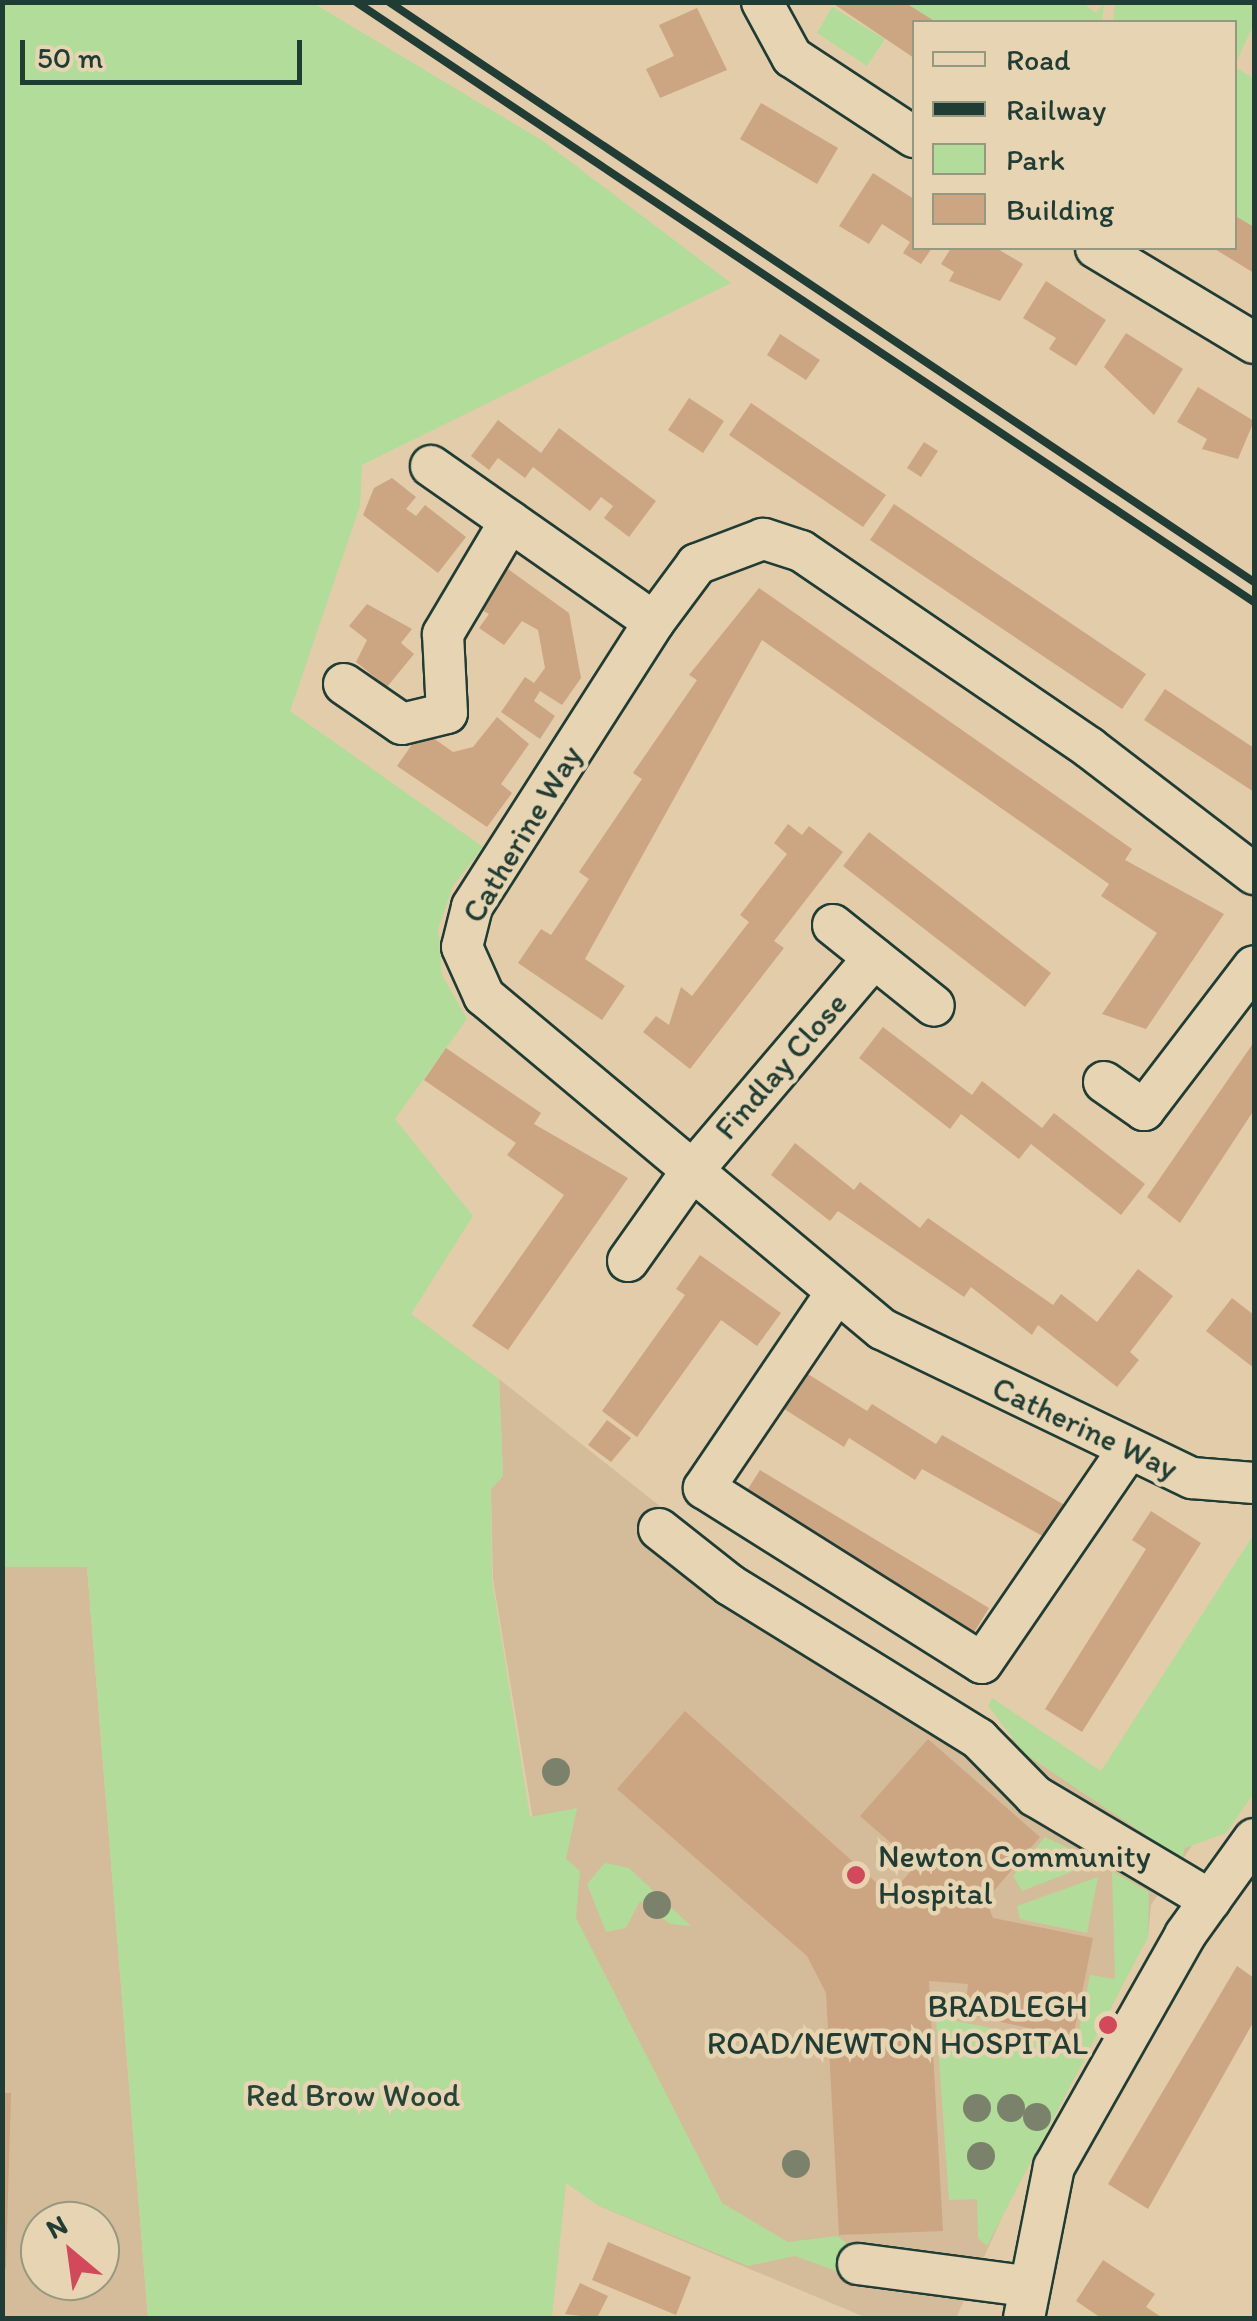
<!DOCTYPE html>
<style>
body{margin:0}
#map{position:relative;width:1257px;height:2321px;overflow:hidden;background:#e3ccaa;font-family:Itim,sans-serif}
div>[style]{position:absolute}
.built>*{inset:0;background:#d4bc9a}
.green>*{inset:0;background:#b2dc99}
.building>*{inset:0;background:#cca683}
.roads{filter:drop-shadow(2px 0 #1f3d34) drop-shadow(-2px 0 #1f3d34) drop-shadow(0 2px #1f3d34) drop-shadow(0 -2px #1f3d34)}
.minor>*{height:40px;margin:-20px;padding:0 20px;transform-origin:20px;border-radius:20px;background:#e6d4b2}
.rail>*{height:8px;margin:-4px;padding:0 4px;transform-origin:4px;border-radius:4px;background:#1f3d34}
.trees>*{width:28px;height:28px;margin:-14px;border-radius:50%;background:#7b826c}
.dots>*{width:28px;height:28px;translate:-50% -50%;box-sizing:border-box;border:5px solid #e6d4b2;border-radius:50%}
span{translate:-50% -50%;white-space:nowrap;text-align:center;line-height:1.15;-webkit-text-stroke:9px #e6d4b2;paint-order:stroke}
.street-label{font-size:32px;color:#1f3d34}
.poi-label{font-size:32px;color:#1f3d34}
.left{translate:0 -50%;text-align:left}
.right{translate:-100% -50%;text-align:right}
.park-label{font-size:32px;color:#264539}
.frame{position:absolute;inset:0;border:5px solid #1f3d34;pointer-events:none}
.legend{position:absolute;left:912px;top:20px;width:325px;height:230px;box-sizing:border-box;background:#e6d4b2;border:2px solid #969880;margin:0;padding:12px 18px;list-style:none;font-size:30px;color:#1f3d34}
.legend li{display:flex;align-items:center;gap:20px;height:50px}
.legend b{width:50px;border:2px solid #969880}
.north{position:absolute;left:20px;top:2201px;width:100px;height:100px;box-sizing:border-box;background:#e6d4b2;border:2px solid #969880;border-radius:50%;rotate:331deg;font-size:28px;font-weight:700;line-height:40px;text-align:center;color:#1f3d34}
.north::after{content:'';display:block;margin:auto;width:35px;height:45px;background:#d1495b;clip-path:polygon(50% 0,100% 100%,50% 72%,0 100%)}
.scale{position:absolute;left:20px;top:40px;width:282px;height:45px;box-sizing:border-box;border:5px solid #1f3d34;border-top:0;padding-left:12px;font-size:30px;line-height:35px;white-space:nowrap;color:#1f3d34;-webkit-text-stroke:8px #e6d4b2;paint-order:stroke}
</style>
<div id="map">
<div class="built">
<i style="clip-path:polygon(499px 1379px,794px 1612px,1193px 1844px,1151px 1905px,1148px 1937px,1059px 2093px,956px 2318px,867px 2318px,597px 2205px,493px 1579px,491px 1489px,503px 1476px)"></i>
<i style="clip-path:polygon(evenodd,3px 1567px,87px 1567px,148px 2318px,3px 2318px,3px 1567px,40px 2221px,100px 2221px,100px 2281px,40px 2281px,40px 2221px)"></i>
</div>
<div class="green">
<i style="clip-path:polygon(3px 3px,313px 3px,543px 141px,731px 283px,362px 465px,360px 506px,290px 711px,483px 847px,453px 886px,438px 929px,442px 975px,467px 1019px,395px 1119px,473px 1216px,411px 1314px,499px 1379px,503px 1476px,491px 1489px,492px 1579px,530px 1817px,577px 1808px,566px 1859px,580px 1871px,576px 1918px,722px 2203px,788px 2242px,837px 2236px,852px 2247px,842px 2273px,795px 2256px,748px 2266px,597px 2205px,566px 2183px,552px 2318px,148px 2318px,87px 1567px,3px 1567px)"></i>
<i style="clip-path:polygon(904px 3px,1083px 3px,1096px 13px,1104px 3px,1102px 22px,936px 22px)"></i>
<i style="clip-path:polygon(1115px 3px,1254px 3px,1254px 24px,1235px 64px,1234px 22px,1113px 22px)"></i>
<i style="clip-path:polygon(832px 7px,885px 39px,867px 66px,817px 33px)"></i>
<i style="clip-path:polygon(1235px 67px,1254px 79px,1254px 227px,1235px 215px)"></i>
<i style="clip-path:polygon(1254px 1534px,1254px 1793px,1226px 1833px,1185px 1848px,1182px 1859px,1025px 1754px,988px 1706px,992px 1698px,1101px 1771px)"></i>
<i style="clip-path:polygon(1045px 1837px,1097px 1862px,1022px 1891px,1013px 1876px)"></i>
<i style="clip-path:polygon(605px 1863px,629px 1868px,691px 1926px,670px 1924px,640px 1901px,626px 1928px,606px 1932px,587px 1884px)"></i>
<i style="clip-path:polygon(1112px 1871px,1149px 1892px,1148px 1937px,987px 2246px,978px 2238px,977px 2199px,949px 2200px,936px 2017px,1076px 2045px,1090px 1975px,1115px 1979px)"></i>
<i style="clip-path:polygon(1098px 1877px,1087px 1933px,1020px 1919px,1017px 1906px)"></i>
</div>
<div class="building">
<i style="clip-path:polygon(831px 2px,904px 2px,936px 22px,914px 22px,914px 58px)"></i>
<i style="clip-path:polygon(697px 8px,727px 70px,660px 98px,646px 69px,674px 56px,659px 25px)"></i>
<i style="clip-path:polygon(761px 103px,838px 148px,817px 184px,740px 139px)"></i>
<i style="clip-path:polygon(873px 173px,914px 199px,914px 248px,932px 248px,921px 264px,903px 253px,910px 242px,882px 224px,869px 244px,839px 226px)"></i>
<i style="clip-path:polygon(1234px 215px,1254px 227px,1254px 273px,1213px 248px,1234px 248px)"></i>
<i style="clip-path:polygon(951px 248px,996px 248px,1023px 264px,1000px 301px,949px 281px,954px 272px,941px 264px)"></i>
<i style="clip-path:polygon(1046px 281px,1106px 320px,1076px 366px,1049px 349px,1056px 338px,1023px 318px)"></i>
<i style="clip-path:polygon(1126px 333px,1183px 369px,1154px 415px,1104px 367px)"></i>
<i style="clip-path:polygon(780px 334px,820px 360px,806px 380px,767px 355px)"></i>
<i style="clip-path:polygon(1198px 387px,1254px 421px,1238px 459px,1202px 449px,1207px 439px,1177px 422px)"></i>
<i style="clip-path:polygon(689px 398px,724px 421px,703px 453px,668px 430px)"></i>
<i style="clip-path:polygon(751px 403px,886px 495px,863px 527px,729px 435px)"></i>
<i style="clip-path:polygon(498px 420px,541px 453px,559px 428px,656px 501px,629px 537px,604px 518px,613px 506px,601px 497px,590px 511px,533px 467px,525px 478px,498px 458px,489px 470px,471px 456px)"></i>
<i style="clip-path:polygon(924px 442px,938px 451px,921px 477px,907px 468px)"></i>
<i style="clip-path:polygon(392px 478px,416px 497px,406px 509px,416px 516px,425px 505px,466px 537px,438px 573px,363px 515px,374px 488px)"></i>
<i style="clip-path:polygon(894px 504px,1146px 674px,1122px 709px,870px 540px)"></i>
<i style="clip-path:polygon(508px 569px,569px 613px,581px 678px,562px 705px,540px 691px,534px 701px,555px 716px,540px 739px,501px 712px,525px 677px,534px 683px,545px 668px,538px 630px,522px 621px,504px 645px,479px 628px,489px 614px,480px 609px)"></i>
<i style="clip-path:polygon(759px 588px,1132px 849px,1125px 860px,1224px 914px,1146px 1029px,1102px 1014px,1157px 933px,1101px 896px,1109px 884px,762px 640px,585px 959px,625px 986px,602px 1020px,518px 963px,541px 929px,551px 935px,589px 879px,579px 872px,642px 779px,633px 773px,697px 680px,689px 675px)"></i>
<i style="clip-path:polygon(367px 604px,412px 629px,401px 643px,414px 654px,387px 687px,356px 662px,367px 640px,349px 626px)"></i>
<i style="clip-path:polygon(1165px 689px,1254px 748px,1254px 792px,1144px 720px)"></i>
<i style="clip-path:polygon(497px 717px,529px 744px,501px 784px,512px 793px,487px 827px,397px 766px,422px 730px,453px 752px,473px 747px)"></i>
<i style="clip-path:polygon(788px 824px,802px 835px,809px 826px,843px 852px,774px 941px,784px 948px,690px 1069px,643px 1032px,656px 1016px,669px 1025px,681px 987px,692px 996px,749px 922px,740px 915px,787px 854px,774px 843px)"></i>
<i style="clip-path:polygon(869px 832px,1051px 973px,1025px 1007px,843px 866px)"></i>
<i style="clip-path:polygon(883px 1027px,972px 1095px,982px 1081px,1042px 1128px,1054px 1113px,1145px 1184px,1121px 1215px,1031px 1144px,1019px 1159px,961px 1114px,950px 1129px,859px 1058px)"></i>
<i style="clip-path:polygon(1254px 1042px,1254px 1110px,1180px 1223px,1147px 1197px)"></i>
<i style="clip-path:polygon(446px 1048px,541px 1113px,534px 1124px,628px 1178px,508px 1350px,472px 1326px,564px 1195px,507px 1155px,516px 1143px,424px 1080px)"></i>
<i style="clip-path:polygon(795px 1143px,854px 1190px,860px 1182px,920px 1228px,928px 1218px,1053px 1305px,1061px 1294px,1097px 1322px,1138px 1269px,1173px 1296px,1130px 1352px,1139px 1360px,1117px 1387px,1038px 1325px,1032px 1335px,971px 1287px,964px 1297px,838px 1211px,830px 1221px,771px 1175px)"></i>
<i style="clip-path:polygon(700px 1255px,781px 1313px,757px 1346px,721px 1320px,637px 1437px,602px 1411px,685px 1295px,676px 1289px)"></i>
<i style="clip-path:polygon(1232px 1298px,1254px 1315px,1254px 1368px,1206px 1331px)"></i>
<i style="clip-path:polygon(803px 1371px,867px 1411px,872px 1404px,936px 1444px,942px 1435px,1075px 1511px,1055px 1543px,922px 1469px,915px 1480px,849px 1438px,844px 1447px,781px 1407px)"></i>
<i style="clip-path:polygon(607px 1420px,631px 1438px,611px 1462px,588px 1445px)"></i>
<i style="clip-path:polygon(760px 1470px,989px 1608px,973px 1634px,744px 1495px)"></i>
<i style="clip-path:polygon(1151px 1511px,1201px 1543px,1082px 1732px,1045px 1709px,1146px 1549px,1132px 1540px)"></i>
<i style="clip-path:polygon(685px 1711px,890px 1895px,916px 1865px,860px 1816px,928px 1739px,1040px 1837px,986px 1900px,993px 1918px,1093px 1938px,1073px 2038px,965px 2014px,968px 1984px,929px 1981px,943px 2231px,839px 2235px,826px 1993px,807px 1956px,617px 1789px)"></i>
<i style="clip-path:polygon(1237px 1966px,1254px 1978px,1254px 2021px,1148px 2209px,1108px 2184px)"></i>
<i style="clip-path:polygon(2px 2093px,11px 2093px,6px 2269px,2px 2268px)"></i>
<i style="clip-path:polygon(608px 2242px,691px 2277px,676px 2315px,592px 2280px)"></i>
<i style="clip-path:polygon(1103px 2260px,1155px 2294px,1146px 2307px,1163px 2318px,1101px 2318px,1076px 2301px)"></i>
<i style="clip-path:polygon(580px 2283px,608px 2296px,597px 2318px,565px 2314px)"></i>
</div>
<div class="roads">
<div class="minor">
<i style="left:762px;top:2px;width:63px;rotate:61.4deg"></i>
<i style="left:792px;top:57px;width:146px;rotate:33.3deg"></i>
<i style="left:1096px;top:248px;width:184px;rotate:31deg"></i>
<i style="left:431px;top:466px;width:272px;rotate:35deg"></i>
<i style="left:344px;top:684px;width:70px;rotate:34.6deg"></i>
<i style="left:402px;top:724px;width:46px;rotate:-13.7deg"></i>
<i style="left:447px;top:713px;width:79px;rotate:-92.9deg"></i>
<i style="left:443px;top:634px;width:131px;rotate:-59.3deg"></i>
<i style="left:1254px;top:874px;width:207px;rotate:-142.5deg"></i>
<i style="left:1090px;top:748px;width:350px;rotate:-145.7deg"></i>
<i style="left:801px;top:551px;width:40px;rotate:-162deg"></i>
<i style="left:763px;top:539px;width:71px;rotate:159.3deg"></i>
<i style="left:697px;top:564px;width:72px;rotate:126.6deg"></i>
<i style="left:654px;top:622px;width:338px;rotate:122.6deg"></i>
<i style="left:472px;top:907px;width:41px;rotate:104deg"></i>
<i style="left:462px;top:947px;width:54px;rotate:65.8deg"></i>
<i style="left:484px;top:996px;width:519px;rotate:39.92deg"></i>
<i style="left:882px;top:1329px;width:344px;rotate:25.7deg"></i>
<i style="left:1192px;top:1478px;width:62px;rotate:4.6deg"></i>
<i style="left:833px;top:925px;width:129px;rotate:38.7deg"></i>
<i style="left:1104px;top:1082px;width:49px;rotate:35deg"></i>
<i style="left:1144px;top:1110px;width:181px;rotate:-52.6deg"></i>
<i style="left:628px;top:1261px;width:105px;rotate:-54.7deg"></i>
<i style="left:689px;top:1175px;width:285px;rotate:-49.6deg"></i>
<i style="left:834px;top:1296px;width:232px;rotate:124.1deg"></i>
<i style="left:704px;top:1488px;width:328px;rotate:32.2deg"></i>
<i style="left:982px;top:1663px;width:257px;rotate:-55.6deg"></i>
<i style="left:659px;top:1529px;width:90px;rotate:38.3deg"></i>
<i style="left:730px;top:1585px;width:293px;rotate:31.7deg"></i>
<i style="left:979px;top:1739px;width:80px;rotate:45.5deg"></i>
<i style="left:1035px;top:1796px;width:204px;rotate:30.7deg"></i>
<i style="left:858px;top:2264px;width:168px;rotate:7.5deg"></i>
<i style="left:1024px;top:2318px;width:154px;rotate:-78.8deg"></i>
<i style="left:1054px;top:2167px;width:266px;rotate:-60.5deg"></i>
<i style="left:1185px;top:1935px;width:118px;rotate:-54.3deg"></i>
</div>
</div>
<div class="rail">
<i style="left:356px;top:2px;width:1080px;rotate:33.75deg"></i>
<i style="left:389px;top:2px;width:1041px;rotate:33.84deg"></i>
</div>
<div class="trees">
<i style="left:556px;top:1772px"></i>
<i style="left:657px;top:1905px"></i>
<i style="left:977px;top:2108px"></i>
<i style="left:1011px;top:2108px"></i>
<i style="left:1037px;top:2117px"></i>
<i style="left:981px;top:2156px"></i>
<i style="left:796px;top:2164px"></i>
</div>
<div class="dots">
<i style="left:856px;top:1875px;background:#d1495b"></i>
<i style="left:1108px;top:2025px;background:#d1495b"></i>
</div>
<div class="street-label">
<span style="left:522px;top:834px;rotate:-59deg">Catherine Way</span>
<span style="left:781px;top:1066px;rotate:-49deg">Findlay Close</span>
<span style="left:1085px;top:1428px;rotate:25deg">Catherine Way</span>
</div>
<div class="poi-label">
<span class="left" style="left:878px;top:1875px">Newton Community<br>Hospital</span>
<span class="right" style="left:1088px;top:2025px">BRADLEGH<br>ROAD/NEWTON HOSPITAL</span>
</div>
<div class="park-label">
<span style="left:353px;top:2095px">Red Brow Wood</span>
</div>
<div class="frame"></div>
<ul class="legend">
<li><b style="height:12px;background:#e6d4b2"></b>Road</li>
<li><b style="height:12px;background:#1f3d34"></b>Railway</li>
<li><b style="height:28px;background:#b2dc99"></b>Park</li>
<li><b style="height:28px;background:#cca683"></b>Building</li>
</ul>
<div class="north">N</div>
<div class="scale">50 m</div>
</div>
